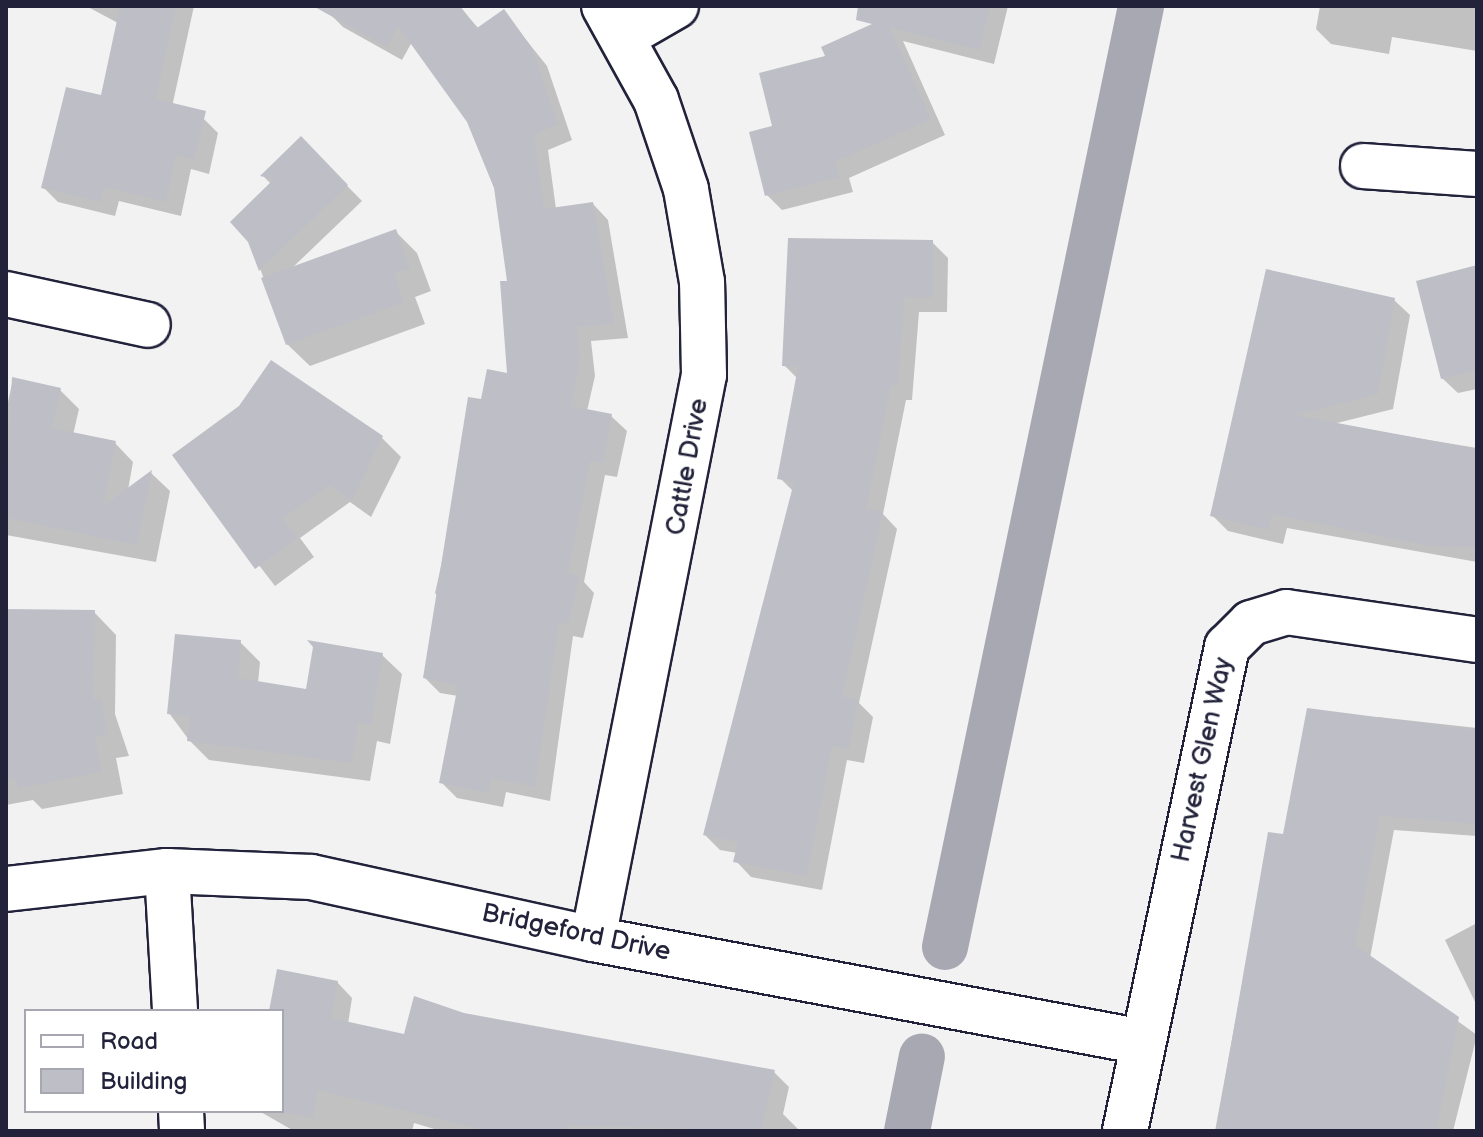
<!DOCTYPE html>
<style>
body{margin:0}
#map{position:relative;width:1483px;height:1137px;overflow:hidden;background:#f2f2f3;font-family:"Balsamiq Sans",sans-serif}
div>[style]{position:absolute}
.shadow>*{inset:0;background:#0003}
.canal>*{height:46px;margin:-23px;padding:0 23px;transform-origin:23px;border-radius:23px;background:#a8a8b2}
.building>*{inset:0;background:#bebec6}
.roads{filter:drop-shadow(2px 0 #22223b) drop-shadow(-2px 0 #22223b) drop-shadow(0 2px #22223b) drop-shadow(0 -2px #22223b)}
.minor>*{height:44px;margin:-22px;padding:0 22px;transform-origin:22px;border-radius:22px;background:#fff}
span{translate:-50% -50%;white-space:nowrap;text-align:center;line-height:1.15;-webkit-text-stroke:8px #fff;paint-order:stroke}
.street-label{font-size:26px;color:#22223b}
.frame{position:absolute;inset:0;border:8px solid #22223b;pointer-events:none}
.legend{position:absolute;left:24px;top:1009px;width:260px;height:104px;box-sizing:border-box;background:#fff;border:2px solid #a7a7b1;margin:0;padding:10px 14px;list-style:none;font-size:24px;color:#22223b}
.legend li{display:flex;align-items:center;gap:16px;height:40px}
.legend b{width:40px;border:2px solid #a7a7b1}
</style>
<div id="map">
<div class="shadow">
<i style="clip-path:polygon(86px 6px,194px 6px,172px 107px,203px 118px,218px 133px,209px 174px,191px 169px,181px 216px,119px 201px,115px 216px,58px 202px,43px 187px,102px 97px,118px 23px)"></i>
<i style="clip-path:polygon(331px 6px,459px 6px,479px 29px,503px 11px,547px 66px,572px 140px,548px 150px,556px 209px,593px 204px,608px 220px,628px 338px,591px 341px,595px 376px,587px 411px,611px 416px,627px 431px,617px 477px,605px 475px,584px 582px,594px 593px,583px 638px,573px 636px,550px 801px,506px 792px,503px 807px,457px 798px,442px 783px,458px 696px,440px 693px,425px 678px,440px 598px,435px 593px,469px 441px,483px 402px,509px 375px,509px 283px,496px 187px,469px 121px,412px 42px,402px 60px,343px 27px,328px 12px)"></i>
<i style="clip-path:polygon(893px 6px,1008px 6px,994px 64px,903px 41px,945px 135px,849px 178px,853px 192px,782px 210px,767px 195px,775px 128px,827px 57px,889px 23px)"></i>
<i style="clip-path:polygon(1320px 6px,1477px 6px,1477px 51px,1392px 37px,1389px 54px,1331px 44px,1316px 29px)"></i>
<i style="clip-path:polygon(301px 139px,362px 201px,291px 269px,395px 231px,417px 253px,431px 291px,415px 297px,425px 324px,310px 366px,287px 344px,250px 240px,271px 184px,263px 176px)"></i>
<i style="clip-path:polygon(932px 242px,948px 258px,947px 312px,919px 312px,912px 400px,906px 400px,883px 514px,897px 529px,859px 703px,873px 717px,864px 763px,847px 760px,822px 890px,751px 877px,736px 861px,737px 853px,720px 850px,705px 835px,794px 492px,780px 478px,798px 379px,784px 365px)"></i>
<i style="clip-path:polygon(1477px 270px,1477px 389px,1458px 393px,1442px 378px)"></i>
<i style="clip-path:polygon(1268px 271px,1394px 300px,1410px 315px,1393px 409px,1333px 424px,1477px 448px,1477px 562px,1287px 528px,1283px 544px,1228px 531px,1213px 516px)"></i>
<i style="clip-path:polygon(13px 379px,60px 390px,79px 409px,73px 435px,115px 443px,133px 462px,128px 490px,151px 473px,170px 491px,156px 562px,6px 535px,6px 411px)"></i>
<i style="clip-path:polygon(382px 438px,401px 457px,371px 517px,350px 502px,300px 538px,314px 557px,275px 586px,175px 456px)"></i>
<i style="clip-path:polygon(6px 611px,94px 612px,116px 635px,115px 714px,129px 756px,116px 758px,123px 794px,42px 809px,33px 800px,6px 805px)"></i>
<i style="clip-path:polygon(240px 642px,260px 662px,258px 683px,307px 692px,382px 655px,402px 674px,390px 744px,377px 741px,370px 781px,209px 760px,189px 740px,169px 713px)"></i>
<i style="clip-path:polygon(1378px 717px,1477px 728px,1477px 836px,1394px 830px,1370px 958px,1477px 1035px,1453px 1131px,1215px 1131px,1270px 834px,1284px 837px)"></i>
<i style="clip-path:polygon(1477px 923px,1477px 1006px,1445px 940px)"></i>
<i style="clip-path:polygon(337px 982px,352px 998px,348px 1024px,406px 1036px,463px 1015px,774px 1072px,789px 1087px,783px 1114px,800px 1131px,441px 1131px,414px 1123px,412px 1131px,294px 1131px,259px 1111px,282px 1111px,282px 1011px,271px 1011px)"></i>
</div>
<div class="canal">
<i style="left:945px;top:947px;width:961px;rotate:-78.23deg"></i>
<i style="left:907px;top:1131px;width:76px;rotate:-78.7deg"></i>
</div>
<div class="building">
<i style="clip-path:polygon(120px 6px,176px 6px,156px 99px,206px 111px,194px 160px,176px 155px,166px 202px,104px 187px,100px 202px,41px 188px,66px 87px,101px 95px)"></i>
<i style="clip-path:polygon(313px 6px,460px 6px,477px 28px,504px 9px,532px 48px,558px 124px,534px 135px,544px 209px,593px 202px,614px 324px,577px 327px,580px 360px,571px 406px,612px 414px,603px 463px,590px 461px,568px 573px,580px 576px,568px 624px,559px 622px,535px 787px,492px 778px,488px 793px,439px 783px,458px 685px,423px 678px,468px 397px,481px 399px,487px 369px,507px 373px,500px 281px,507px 281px,494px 188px,467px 122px,398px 26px,387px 47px)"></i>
<i style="clip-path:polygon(858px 6px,990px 6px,979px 50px,890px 28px,931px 119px,835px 162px,839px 177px,765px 196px,749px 132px,772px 126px,759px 73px,825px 56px,821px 47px,872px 24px,856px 20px)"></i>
<i style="clip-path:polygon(301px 136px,348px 185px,259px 271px,248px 242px,230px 222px,274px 179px,260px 176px)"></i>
<i style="clip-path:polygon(396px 229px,410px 268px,394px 274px,404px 302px,286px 345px,261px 278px)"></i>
<i style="clip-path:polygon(788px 238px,933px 240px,933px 298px,904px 297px,898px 386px,891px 385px,866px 509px,883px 512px,842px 697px,858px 700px,849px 749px,832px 746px,807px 876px,733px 862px,738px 842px,703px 835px,794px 482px,777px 479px,798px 367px,782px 366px)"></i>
<i style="clip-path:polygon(1477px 265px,1477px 370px,1441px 379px,1416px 281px)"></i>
<i style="clip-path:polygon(1266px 269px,1395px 298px,1378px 394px,1294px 415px,1477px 449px,1477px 547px,1430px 546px,1272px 514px,1268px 530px,1210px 516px)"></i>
<i style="clip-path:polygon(271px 360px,383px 436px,352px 500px,330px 485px,283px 518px,297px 538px,255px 569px,172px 455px,239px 406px)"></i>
<i style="clip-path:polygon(12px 377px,61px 388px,52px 428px,116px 441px,103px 506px,152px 470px,137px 545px,6px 518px)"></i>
<i style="clip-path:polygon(6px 609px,95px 610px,93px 699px,101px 698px,108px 734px,95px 737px,102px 772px,18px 788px,16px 778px,6px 780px)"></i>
<i style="clip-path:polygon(175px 634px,241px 640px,238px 678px,306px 689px,313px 647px,307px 640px,383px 653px,371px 725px,358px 723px,352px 763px,187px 741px,190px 716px,167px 714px)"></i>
<i style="clip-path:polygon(1307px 708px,1477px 730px,1477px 824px,1380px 816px,1355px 945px,1459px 1017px,1436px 1131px,1216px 1131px,1268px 832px,1283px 834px)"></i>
<i style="clip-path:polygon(277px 969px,338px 981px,331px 1018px,404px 1034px,414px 996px,464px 1013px,775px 1070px,761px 1131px,569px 1125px,567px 1131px,488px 1131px,318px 1090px,313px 1118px,282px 1112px,282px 1011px,269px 1011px)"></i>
</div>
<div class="roads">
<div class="minor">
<i style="left:624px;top:36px;width:60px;rotate:-30deg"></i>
<i style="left:1363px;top:166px;width:114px;rotate:4deg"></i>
<i style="left:6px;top:294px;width:145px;rotate:12.3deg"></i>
<i style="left:167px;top:871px;width:140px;rotate:86.7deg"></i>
<i style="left:6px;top:889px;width:162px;rotate:-6.4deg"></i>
<i style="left:167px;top:871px;width:144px;rotate:2.4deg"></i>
<i style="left:311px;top:877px;width:289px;rotate:12.4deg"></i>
<i style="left:593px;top:939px;width:560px;rotate:10.61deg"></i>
<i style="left:593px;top:939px;width:575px;rotate:-78.87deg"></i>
<i style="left:704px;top:375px;width:93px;rotate:-91.2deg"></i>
<i style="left:702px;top:282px;width:94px;rotate:-99.8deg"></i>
<i style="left:686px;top:189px;width:94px;rotate:-108.6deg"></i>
<i style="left:656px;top:100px;width:107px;rotate:-119deg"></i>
<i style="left:181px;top:1111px;width:20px;rotate:87deg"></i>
<i style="left:1125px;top:1131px;width:495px;rotate:-78.1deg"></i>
<i style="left:1227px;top:647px;width:34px;rotate:-45deg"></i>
<i style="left:1251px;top:623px;width:37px;rotate:-17deg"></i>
<i style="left:1286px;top:612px;width:193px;rotate:8.3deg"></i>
</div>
</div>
<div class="street-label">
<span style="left:688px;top:467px;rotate:-80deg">Cattle Drive</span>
<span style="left:1203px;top:760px;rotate:-78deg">Harvest Glen Way</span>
<span style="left:576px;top:933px;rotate:12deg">Bridgeford Drive</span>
</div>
<div class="frame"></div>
<ul class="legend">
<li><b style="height:10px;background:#fff"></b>Road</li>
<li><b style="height:22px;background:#bebec6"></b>Building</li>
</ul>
</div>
